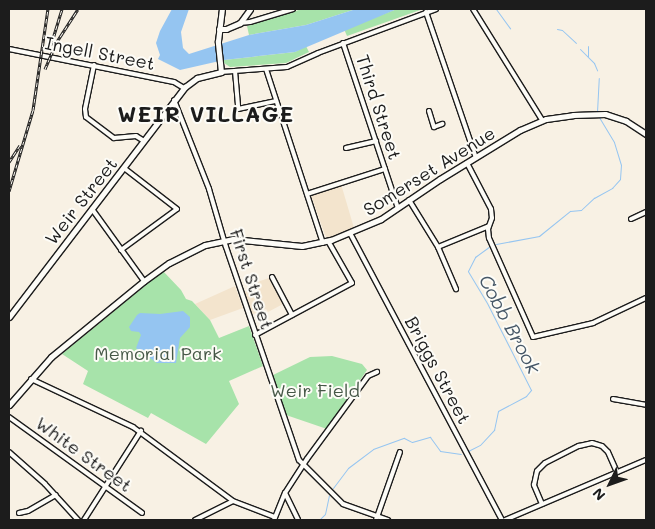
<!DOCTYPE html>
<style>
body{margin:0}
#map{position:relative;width:655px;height:529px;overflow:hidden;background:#f8f1e4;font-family:Mali,sans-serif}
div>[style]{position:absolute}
.built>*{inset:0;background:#f3e4cd}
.green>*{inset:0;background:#a7e3aa}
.water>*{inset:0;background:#95c5f1}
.stream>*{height:1px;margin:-0.5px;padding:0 0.5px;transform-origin:0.5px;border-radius:0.5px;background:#95c5f1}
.roads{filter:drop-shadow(1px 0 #1c1c1c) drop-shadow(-1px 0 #1c1c1c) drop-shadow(0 1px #1c1c1c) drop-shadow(0 -1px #1c1c1c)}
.minor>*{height:4px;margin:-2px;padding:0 2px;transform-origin:2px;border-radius:2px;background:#fdfcf7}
.major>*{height:5px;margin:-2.5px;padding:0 2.5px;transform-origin:2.5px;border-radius:2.5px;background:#fdfcf7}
.rail>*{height:3px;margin-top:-1.5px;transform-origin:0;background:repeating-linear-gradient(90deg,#fdfcf7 0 4px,#1c1c1c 0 8px);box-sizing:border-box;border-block:1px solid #1c1c1c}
span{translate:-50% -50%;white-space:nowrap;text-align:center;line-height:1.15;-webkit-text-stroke:4px #fdfcf7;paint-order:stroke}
.street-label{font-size:18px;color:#1c1c1c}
.park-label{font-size:18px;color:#465847}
.water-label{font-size:19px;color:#465767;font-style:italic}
.district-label{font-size:22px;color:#1c1c1c;font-weight:700;letter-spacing:1px}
.frame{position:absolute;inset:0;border:10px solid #1c1c1c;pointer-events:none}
.north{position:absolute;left:585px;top:459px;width:50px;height:50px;-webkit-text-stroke:4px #fdfcf7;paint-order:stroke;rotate:228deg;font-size:14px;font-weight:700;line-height:20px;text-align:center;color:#1c1c1c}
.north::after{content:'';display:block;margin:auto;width:18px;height:22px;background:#1c1c1c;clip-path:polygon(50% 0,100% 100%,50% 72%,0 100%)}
</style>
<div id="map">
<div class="built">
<i style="clip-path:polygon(341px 184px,354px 228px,328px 238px,325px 235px,311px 195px)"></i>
<i style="clip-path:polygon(269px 278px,283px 304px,268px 312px,266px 309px,251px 315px,244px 292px,258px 289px,257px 282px)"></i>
<i style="clip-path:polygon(235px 286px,243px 308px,210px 320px,195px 304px)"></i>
</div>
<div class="green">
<i style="clip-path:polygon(302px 9px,356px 9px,306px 25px,249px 35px,247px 26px)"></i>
<i style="clip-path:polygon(397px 9px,423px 9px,347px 36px,344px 29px)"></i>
<i style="clip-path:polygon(306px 46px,309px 52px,286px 63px,230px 67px,224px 63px,224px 60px,295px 52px)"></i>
<i style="clip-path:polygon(163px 271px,181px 290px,186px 299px,192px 301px,210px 320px,219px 338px,249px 326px,263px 366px,229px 381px,239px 404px,206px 444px,151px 413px,148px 418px,83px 384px,88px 371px,62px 354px)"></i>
<i style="clip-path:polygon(332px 356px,362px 364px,367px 370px,327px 429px,286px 415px,273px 375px,310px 357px)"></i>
</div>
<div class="water">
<i style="clip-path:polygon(172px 9px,189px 9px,181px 32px,183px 48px,189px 54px,249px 35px,306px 25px,356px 9px,397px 9px,295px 52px,224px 60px,180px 70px,158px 59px,160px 55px,156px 43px,160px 31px)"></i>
<i style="clip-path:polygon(183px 311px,190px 317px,190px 327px,180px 338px,176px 363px,157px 363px,136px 348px,141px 335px,139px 332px,131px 331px,129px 327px,137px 315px,140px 313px,160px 314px)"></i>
</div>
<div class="stream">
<i style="left:496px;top:9px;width:24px;rotate:54deg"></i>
<i style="left:557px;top:29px;width:5px;rotate:11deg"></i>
<i style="left:562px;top:30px;width:19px;rotate:43deg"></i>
<i style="left:580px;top:49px;width:20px;rotate:45deg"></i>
<i style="left:594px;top:63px;width:8px;rotate:67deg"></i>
<i style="left:588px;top:56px;width:10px;rotate:-90deg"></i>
<i style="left:597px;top:112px;width:34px;rotate:-87deg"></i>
<i style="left:496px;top:244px;width:44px;rotate:-10.5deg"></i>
<i style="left:539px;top:236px;width:40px;rotate:-39deg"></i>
<i style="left:570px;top:211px;width:11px;rotate:-5deg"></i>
<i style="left:581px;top:210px;width:18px;rotate:-43deg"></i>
<i style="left:594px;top:198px;width:21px;rotate:-29deg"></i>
<i style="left:612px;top:188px;width:12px;rotate:-48deg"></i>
<i style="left:620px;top:179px;width:14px;rotate:-86deg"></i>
<i style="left:621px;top:165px;width:24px;rotate:-107deg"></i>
<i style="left:614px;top:142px;width:31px;rotate:-121deg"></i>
<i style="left:468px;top:451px;width:13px;rotate:-27deg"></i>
<i style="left:480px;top:445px;width:21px;rotate:-47deg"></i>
<i style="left:494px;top:430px;width:19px;rotate:-78deg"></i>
<i style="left:498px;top:411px;width:32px;rotate:-28deg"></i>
<i style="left:526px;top:396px;width:8px;rotate:-50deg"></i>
<i style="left:531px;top:390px;width:97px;rotate:-116.8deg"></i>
<i style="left:487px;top:303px;width:37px;rotate:-121deg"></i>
<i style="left:468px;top:271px;width:16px;rotate:-63deg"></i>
<i style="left:475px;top:257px;width:17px;rotate:-36deg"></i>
<i style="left:333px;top:488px;width:25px;rotate:-53deg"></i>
<i style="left:348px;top:468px;width:31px;rotate:-37deg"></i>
<i style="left:373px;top:449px;width:33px;rotate:-20deg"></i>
<i style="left:404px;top:438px;width:9px;rotate:27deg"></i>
<i style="left:412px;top:442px;width:19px;rotate:-16deg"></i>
<i style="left:430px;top:437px;width:17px;rotate:54deg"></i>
<i style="left:440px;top:451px;width:21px;rotate:8deg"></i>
<i style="left:319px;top:520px;width:8px;rotate:-45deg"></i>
<i style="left:325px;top:514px;width:19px;rotate:-78deg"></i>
</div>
<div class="roads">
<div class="minor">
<i style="left:473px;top:9px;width:131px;rotate:58.1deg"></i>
<i style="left:426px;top:12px;width:154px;rotate:71.1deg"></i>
<i style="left:240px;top:23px;width:10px;rotate:-6deg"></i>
<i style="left:250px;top:22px;width:45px;rotate:-16.8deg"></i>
<i style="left:343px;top:43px;width:174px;rotate:71.6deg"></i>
<i style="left:9px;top:49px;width:168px;rotate:11.3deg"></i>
<i style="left:174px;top:82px;width:12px;rotate:31deg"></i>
<i style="left:94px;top:65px;width:45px;rotate:101.6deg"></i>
<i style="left:85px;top:109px;width:8px;rotate:83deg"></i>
<i style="left:86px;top:117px;width:35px;rotate:37deg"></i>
<i style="left:114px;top:138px;width:22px;rotate:-5deg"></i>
<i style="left:136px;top:136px;width:9px;rotate:32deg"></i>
<i style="left:266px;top:69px;width:183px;rotate:71.9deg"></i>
<i style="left:235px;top:71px;width:38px;rotate:85deg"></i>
<i style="left:238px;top:109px;width:39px;rotate:-12deg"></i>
<i style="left:221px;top:72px;width:66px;rotate:-4.3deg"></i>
<i style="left:287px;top:67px;width:34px;rotate:-24deg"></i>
<i style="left:318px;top:53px;width:126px;rotate:-20.4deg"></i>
<i style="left:174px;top:100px;width:96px;rotate:68.5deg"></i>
<i style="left:209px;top:189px;width:60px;rotate:73.7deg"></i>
<i style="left:226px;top:247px;width:225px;rotate:71.1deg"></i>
<i style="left:299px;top:460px;width:62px;rotate:45deg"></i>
<i style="left:343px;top:504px;width:48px;rotate:19.6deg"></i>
<i style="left:429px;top:111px;width:17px;rotate:73deg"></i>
<i style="left:434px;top:127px;width:9px;rotate:-21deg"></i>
<i style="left:346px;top:148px;width:31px;rotate:-13deg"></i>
<i style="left:467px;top:163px;width:52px;rotate:62.4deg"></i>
<i style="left:491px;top:209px;width:9px;rotate:84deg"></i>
<i style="left:492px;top:218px;width:12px;rotate:110deg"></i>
<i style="left:488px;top:229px;width:9px;rotate:84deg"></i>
<i style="left:489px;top:238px;width:108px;rotate:66deg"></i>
<i style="left:533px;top:337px;width:62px;rotate:-13.1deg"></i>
<i style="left:593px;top:323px;width:59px;rotate:-25.3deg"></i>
<i style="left:307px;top:194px;width:82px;rotate:-17.8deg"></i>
<i style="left:409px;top:200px;width:55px;rotate:58.3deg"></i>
<i style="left:438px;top:247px;width:46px;rotate:66.8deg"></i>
<i style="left:92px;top:209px;width:89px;rotate:54.2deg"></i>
<i style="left:631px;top:219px;width:17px;rotate:-25deg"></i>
<i style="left:350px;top:233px;width:325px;rotate:62.1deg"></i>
<i style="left:438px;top:247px;width:55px;rotate:-22.4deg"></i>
<i style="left:121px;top:250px;width:69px;rotate:-36.2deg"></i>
<i style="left:177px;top:209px;width:67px;rotate:-142.3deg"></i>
<i style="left:272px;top:277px;width:43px;rotate:62.2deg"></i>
<i style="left:255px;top:335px;width:110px;rotate:-28.2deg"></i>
<i style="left:352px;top:283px;width:48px;rotate:-119.7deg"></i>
<i style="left:31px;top:379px;width:113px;rotate:25.2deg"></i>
<i style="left:133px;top:427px;width:124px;rotate:36.5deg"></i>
<i style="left:233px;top:501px;width:45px;rotate:20.9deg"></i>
<i style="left:613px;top:399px;width:34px;rotate:10deg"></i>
<i style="left:9px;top:417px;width:164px;rotate:35.8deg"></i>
<i style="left:9px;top:452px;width:48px;rotate:41.6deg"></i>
<i style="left:45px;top:484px;width:49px;rotate:47.5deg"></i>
<i style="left:285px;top:493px;width:30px;rotate:64deg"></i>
<i style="left:542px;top:504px;width:21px;rotate:-113deg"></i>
<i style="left:534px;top:485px;width:14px;rotate:-78deg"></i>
<i style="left:537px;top:471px;width:11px;rotate:-45deg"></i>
<i style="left:545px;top:463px;width:38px;rotate:-27deg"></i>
<i style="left:579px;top:446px;width:13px;rotate:-13deg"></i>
<i style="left:592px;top:443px;width:10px;rotate:17deg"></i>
<i style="left:602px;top:446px;width:8px;rotate:45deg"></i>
<i style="left:608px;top:452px;width:22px;rotate:66deg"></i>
<i style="left:19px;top:513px;width:9px;rotate:-13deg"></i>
<i style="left:28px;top:511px;width:32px;rotate:-30deg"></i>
<i style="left:84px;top:520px;width:106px;rotate:-57.4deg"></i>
<i style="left:195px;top:520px;width:42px;rotate:-26.6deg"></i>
<i style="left:274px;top:520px;width:29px;rotate:-68deg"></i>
<i style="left:285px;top:493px;width:40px;rotate:-57.1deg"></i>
<i style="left:307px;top:459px;width:103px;rotate:-53.7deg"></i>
<i style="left:368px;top:376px;width:10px;rotate:-24deg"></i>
<i style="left:376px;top:520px;width:72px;rotate:-70.6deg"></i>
<i style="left:505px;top:520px;width:153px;rotate:-23.1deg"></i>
</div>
<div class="major">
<i style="left:219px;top:29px;width:7px"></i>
<i style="left:226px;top:29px;width:15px;rotate:-23deg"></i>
<i style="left:240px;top:23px;width:17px;rotate:-54deg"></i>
<i style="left:9px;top:317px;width:290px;rotate:-52.6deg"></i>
<i style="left:185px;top:87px;width:15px;rotate:-37deg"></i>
<i style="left:197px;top:78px;width:25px;rotate:-14deg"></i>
<i style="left:221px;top:72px;width:31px;rotate:-96deg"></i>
<i style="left:218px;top:41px;width:32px;rotate:-83deg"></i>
<i style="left:9px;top:405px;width:64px;rotate:-48.8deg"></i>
<i style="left:51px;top:357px;width:120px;rotate:-39.3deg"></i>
<i style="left:144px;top:281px;width:31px;rotate:-36deg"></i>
<i style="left:169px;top:263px;width:40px;rotate:-26.6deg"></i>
<i style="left:205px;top:245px;width:29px;rotate:-12deg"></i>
<i style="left:233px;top:239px;width:69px;rotate:5.8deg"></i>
<i style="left:302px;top:246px;width:30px;rotate:-12deg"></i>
<i style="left:331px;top:240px;width:54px;rotate:-22.8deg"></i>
<i style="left:381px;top:219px;width:71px;rotate:-34.1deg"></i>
<i style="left:440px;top:179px;width:94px;rotate:-31.5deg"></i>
<i style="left:520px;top:130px;width:28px;rotate:-23deg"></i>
<i style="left:546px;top:119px;width:27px;rotate:-8deg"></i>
<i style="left:573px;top:115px;width:32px;rotate:-2deg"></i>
<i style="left:605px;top:114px;width:22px;rotate:18deg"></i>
<i style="left:626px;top:121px;width:24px;rotate:33deg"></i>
</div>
</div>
<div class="rail">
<i style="left:51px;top:45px;width:38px;rotate:-73deg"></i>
<i style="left:45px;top:69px;width:28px;rotate:-67deg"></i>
<i style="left:56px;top:43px;width:40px;rotate:-57.1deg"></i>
<i style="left:9px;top:162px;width:20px;rotate:-57deg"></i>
<i style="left:9px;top:191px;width:84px;rotate:-73.5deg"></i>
<i style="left:33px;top:110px;width:102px;rotate:-81.6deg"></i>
</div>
<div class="street-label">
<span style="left:100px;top:53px;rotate:11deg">Ingell Street</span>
<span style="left:379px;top:107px;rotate:72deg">Third Street</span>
<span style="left:429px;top:171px;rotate:-32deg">Somerset Avenue</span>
<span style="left:81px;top:201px;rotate:-52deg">Weir Street</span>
<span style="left:252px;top:279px;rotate:72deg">First Street</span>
<span style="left:438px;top:370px;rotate:62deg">Briggs Street</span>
<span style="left:84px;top:454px;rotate:36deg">White Street</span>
</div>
<div class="park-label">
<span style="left:158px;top:353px">Memorial Park</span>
<span style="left:315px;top:390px">Weir Field</span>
</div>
<div class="water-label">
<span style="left:510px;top:324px;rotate:62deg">Cobb Brook</span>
</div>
<div class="district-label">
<span style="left:206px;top:114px">WEIR VILLAGE</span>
</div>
<div class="frame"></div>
<div class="north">N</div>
</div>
